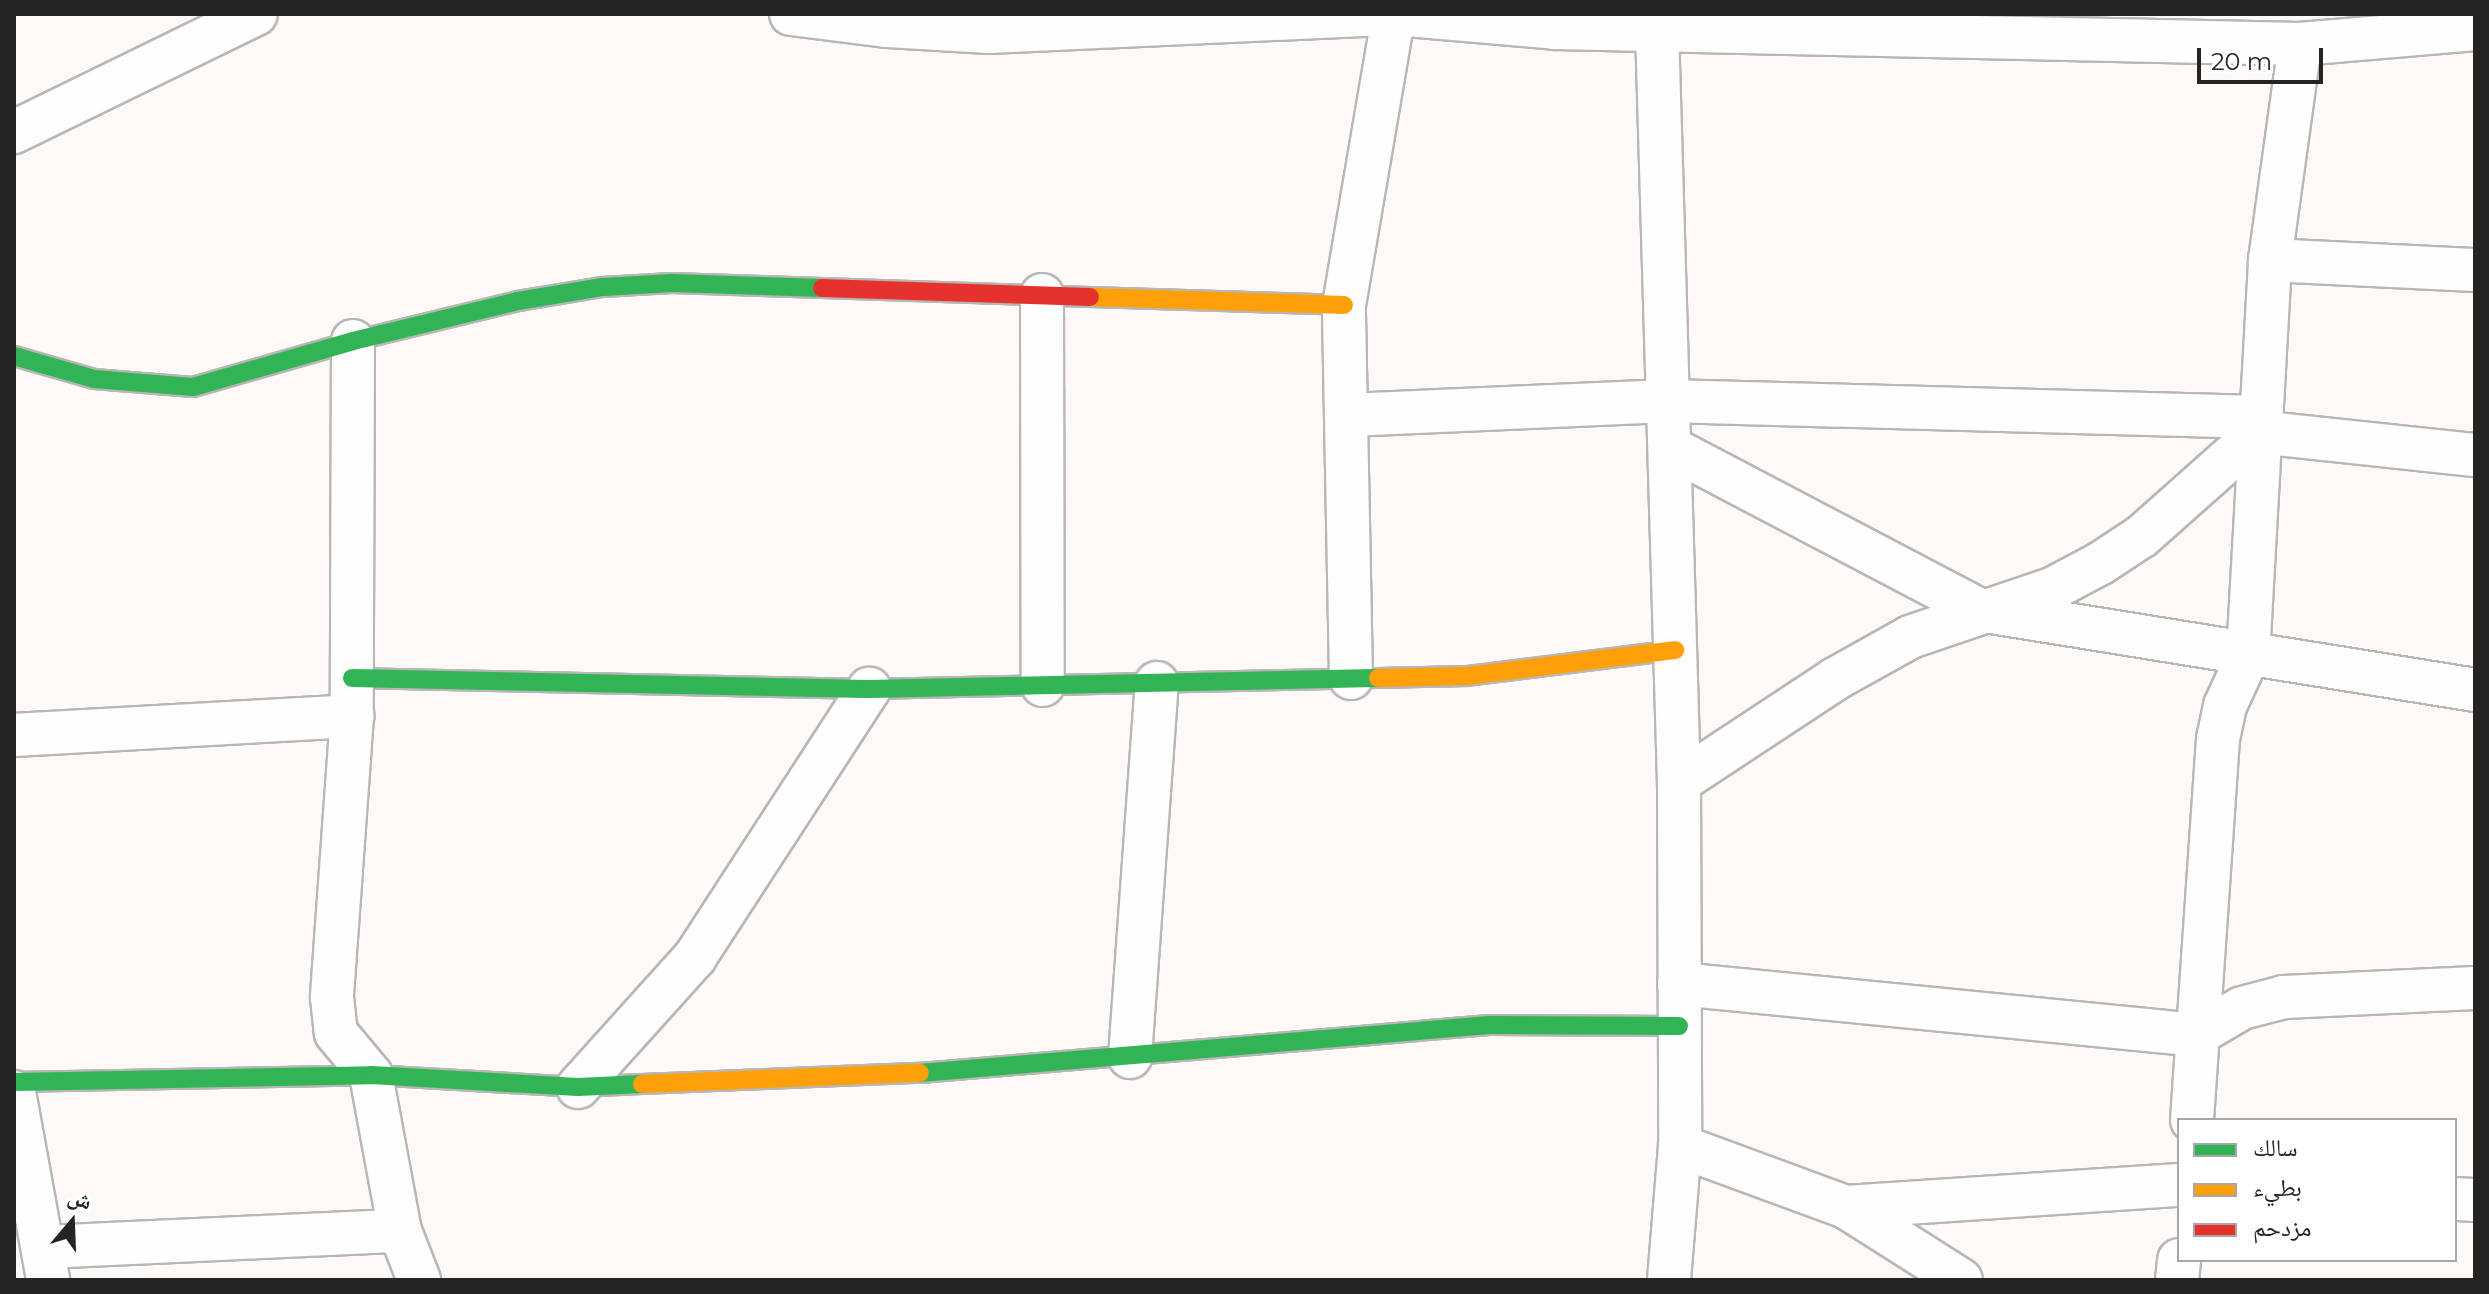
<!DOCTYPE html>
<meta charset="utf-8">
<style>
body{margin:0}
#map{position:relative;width:2489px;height:1294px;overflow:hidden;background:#fcf9f6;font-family:Montserrat,"Noto Naskh Arabic",sans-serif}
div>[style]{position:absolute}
.roads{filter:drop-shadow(2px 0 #b9b7b5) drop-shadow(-2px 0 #b9b7b5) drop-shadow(0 2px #b9b7b5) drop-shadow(0 -2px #b9b7b5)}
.street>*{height:42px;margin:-21px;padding:0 21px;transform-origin:21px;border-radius:21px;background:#fffefe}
.fast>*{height:18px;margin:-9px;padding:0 9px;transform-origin:9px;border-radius:9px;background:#30b455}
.slow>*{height:18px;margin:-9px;padding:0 9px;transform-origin:9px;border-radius:9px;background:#ff9f0a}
.jam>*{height:18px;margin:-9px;padding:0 9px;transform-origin:9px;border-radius:9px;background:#e5322d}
span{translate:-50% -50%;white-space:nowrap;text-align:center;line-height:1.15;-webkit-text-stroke:8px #fff;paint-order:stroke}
.frame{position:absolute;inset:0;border:16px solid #262423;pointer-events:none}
.legend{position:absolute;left:2177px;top:1118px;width:280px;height:144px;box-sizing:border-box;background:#fff;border:2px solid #a8a7a7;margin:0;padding:10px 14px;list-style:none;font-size:24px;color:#262423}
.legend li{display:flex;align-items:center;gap:16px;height:40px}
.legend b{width:40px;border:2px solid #a8a7a7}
.north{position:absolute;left:32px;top:1182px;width:80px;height:80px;-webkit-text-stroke:6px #fff;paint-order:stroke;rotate:19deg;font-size:22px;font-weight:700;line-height:32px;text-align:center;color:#262423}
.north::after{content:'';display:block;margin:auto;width:28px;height:36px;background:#262423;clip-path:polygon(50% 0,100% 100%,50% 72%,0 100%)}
.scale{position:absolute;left:2197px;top:48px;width:126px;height:36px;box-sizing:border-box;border:4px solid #262423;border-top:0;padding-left:10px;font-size:24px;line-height:28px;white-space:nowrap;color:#262423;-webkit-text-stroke:6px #fff;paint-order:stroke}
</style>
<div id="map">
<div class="roads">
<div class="street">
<i style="left:791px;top:14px;width:98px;rotate:7.1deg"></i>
<i style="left:888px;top:26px;width:101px;rotate:3.4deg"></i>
<i style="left:989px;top:32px;width:402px;rotate:-2.6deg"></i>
<i style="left:1396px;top:14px;width:160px;rotate:5deg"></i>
<i style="left:1541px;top:14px;width:20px;rotate:45deg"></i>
<i style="left:1555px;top:28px;width:745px;rotate:1.23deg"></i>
<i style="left:2300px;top:44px;width:176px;rotate:-4.9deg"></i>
<i style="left:1657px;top:28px;width:754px;rotate:88.33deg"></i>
<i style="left:1679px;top:782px;width:364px;rotate:89.8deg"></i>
<i style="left:1680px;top:1146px;width:134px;rotate:94.7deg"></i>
<i style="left:14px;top:132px;width:269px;rotate:-26deg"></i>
<i style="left:2270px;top:260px;width:205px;rotate:2.8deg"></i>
<i style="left:1042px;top:295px;width:390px;rotate:89.9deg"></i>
<i style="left:353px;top:341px;width:375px;rotate:90.2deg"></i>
<i style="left:352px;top:716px;width:282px;rotate:94.1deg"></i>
<i style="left:332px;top:997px;width:36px;rotate:84deg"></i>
<i style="left:336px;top:1033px;width:55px;rotate:50.2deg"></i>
<i style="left:371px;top:1075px;width:159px;rotate:79.5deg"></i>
<i style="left:400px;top:1231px;width:53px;rotate:68.8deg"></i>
<i style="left:1348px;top:415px;width:319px;rotate:-2.5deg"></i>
<i style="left:1667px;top:401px;width:592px;rotate:1.55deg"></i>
<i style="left:1671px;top:448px;width:348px;rotate:27.7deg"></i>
<i style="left:1979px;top:610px;width:502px;rotate:9.16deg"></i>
<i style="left:1351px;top:678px;width:373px;rotate:-91.1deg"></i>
<i style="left:1344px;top:305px;width:295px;rotate:-80.3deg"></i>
<i style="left:14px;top:735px;width:339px;rotate:-3.2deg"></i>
<i style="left:1679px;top:782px;width:187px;rotate:-33.4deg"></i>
<i style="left:1835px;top:679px;width:86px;rotate:-29.2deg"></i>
<i style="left:1910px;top:637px;width:150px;rotate:-18.7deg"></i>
<i style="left:2052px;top:589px;width:55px;rotate:-28deg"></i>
<i style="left:2101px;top:563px;width:49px;rotate:-33.4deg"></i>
<i style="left:2142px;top:536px;width:157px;rotate:-41.6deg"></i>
<i style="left:2259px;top:432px;width:217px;rotate:6.1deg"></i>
<i style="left:1679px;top:984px;width:520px;rotate:5.63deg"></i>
<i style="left:2196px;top:1035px;width:53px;rotate:-30.4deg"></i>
<i style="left:2242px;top:1008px;width:43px;rotate:-14.7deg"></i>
<i style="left:2284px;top:997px;width:191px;rotate:-2.7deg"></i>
<i style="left:1130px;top:1057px;width:375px;rotate:-85.9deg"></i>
<i style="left:578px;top:1087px;width:175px;rotate:-48deg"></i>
<i style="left:695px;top:957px;width:320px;rotate:-57deg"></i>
<i style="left:14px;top:1092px;width:191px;rotate:79.7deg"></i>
<i style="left:2192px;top:1120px;width:382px;rotate:-86.1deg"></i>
<i style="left:2218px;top:739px;width:34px;rotate:-78deg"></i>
<i style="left:2225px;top:706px;width:55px;rotate:-65.3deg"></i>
<i style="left:2248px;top:656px;width:397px;rotate:-86.8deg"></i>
<i style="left:2270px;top:260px;width:218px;rotate:-82.1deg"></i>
<i style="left:1680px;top:1146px;width:177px;rotate:20.2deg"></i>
<i style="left:1846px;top:1207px;width:136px;rotate:32.4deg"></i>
<i style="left:2455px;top:1199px;width:20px;rotate:3deg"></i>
<i style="left:1846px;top:1207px;width:334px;rotate:-3.8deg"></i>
<i style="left:43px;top:1247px;width:357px;rotate:-2.6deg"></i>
<i style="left:2177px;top:1280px;width:20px;rotate:-84deg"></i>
</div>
<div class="fast">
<i style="left:14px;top:356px;width:83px;rotate:16deg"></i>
<i style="left:94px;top:379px;width:99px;rotate:4.6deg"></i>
<i style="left:193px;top:387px;width:166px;rotate:-16deg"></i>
<i style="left:353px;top:341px;width:170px;rotate:-13.6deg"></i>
<i style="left:518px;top:301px;width:86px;rotate:-9.4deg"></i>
<i style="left:603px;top:287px;width:69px;rotate:-3.3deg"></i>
<i style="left:672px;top:283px;width:150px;rotate:1.9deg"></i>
<i style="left:352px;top:678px;width:517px;rotate:1.22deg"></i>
<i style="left:869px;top:689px;width:509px;rotate:-1.24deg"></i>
<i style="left:920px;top:1073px;width:571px;rotate:-4.82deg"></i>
<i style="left:1489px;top:1025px;width:190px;rotate:0.3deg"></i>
<i style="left:14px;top:1082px;width:357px;rotate:-1.1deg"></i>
<i style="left:371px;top:1075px;width:207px;rotate:3.3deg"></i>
<i style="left:578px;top:1087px;width:64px;rotate:-2.7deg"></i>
</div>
<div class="slow">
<i style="left:1090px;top:297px;width:254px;rotate:1.8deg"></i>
<i style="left:1378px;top:678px;width:89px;rotate:-1.3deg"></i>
<i style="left:1467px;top:676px;width:210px;rotate:-7.1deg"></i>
<i style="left:642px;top:1084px;width:278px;rotate:-2.3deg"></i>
</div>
<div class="jam">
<i style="left:822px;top:288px;width:268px;rotate:1.9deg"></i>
</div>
</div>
<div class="frame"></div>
<ul class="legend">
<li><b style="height:10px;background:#30b455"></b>سالك</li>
<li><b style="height:10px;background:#ff9f0a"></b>بطيء</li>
<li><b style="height:10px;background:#e5322d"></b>مزدحم</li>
</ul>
<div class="north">ش</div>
<div class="scale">20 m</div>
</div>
